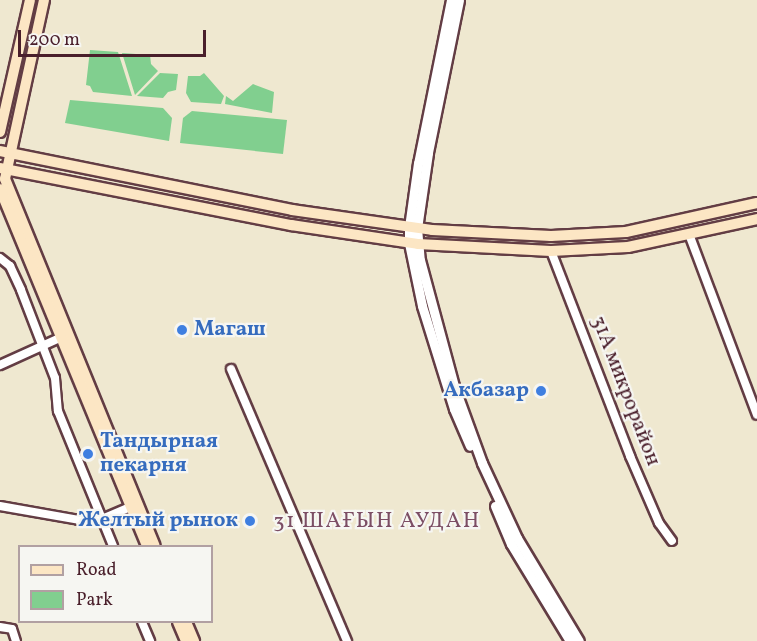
<!DOCTYPE html>
<meta charset="utf-8">
<style>
body{margin:0}
#map{position:relative;width:757px;height:641px;overflow:hidden;background:#efe8d0;font-family:Vollkorn,serif}
div>[style]{position:absolute}
.green>*{inset:0;background:#81cf8f}
.roads{filter:drop-shadow(2px 0 #633d44) drop-shadow(-2px 0 #633d44) drop-shadow(0 2px #633d44) drop-shadow(0 -2px #633d44)}
.minor>*{height:8px;margin:-4px;padding:0 4px;transform-origin:4px;border-radius:4px;background:#fff}
.tertiary>*{height:9px;margin:-4.5px;padding:0 4.5px;transform-origin:4.5px;border-radius:4.5px;background:#fff}
.secondary>*{height:10px;margin:-5px;padding:0 5px;transform-origin:5px;border-radius:5px;background:#fce6c4}
.dots>*{width:16px;height:16px;translate:-50% -50%;box-sizing:border-box;border:3px solid #f6f6f2;border-radius:50%}
span{translate:-50% -50%;white-space:nowrap;text-align:center;line-height:1.15;-webkit-text-stroke:4.5px #f6f6f2;paint-order:stroke}
.shop-label{font-size:21px;color:#366cbe;font-weight:700}
.left{translate:0 -50%;text-align:left}
.right{translate:-100% -50%;text-align:right}
.street-label{font-size:21px;color:#4a1f2b}
.neighbourhood-label{font-size:22px;color:#7c4e64;letter-spacing:1.5px}
.legend{position:absolute;left:18px;top:545px;width:195px;height:78px;box-sizing:border-box;background:#f6f6f2;border:2px solid #b1a0a2;margin:0;padding:8px 10px;list-style:none;font-size:18px;color:#4a1f2b}
.legend li{display:flex;align-items:center;gap:12px;height:30px}
.legend b{width:30px;border:2px solid #b1a0a2}
.scale{position:absolute;left:18px;top:30px;width:188px;height:27px;box-sizing:border-box;border:3px solid #4a1f2b;border-top:0;padding-left:8px;font-size:18px;line-height:21px;white-space:nowrap;color:#4a1f2b;-webkit-text-stroke:4px #f6f6f2;paint-order:stroke}
</style>
<div id="map">
<div class="green">
<i style="clip-path:polygon(90px 50px,118px 52px,132px 96px,93px 92px,90px 86px,86px 85px)"></i>
<i style="clip-path:polygon(122px 53px,150px 55px,151px 64px,158px 71px,135px 95px)"></i>
<i style="clip-path:polygon(160px 73px,178px 74px,176px 90px,168px 92px,163px 98px,137px 96px)"></i>
<i style="clip-path:polygon(204px 73px,224px 96px,221px 104px,191px 102px,186px 93px,188px 76px,200px 76px)"></i>
<i style="clip-path:polygon(253px 84px,274px 92px,272px 113px,225px 104px,226px 96px,233px 101px)"></i>
<i style="clip-path:polygon(70px 100px,163px 108px,172px 118px,169px 141px,65px 123px)"></i>
<i style="clip-path:polygon(192px 111px,287px 120px,283px 154px,180px 143px,183px 118px)"></i>
</div>
<div class="roads">
<div class="minor">
<i style="left:689px;top:234px;width:193px;rotate:69.4deg"></i>
<i style="left:551px;top:251px;width:220px;rotate:68.9deg"></i>
<i style="left:630px;top:456px;width:73px;rotate:66.6deg"></i>
<i style="left:659px;top:523px;width:22px;rotate:54deg"></i>
<i style="left:0;top:258px;width:13px;rotate:39deg"></i>
<i style="left:10px;top:266px;width:26px;rotate:65deg"></i>
<i style="left:21px;top:290px;width:94px;rotate:68.9deg"></i>
<i style="left:55px;top:378px;width:33px;rotate:85deg"></i>
<i style="left:58px;top:411px;width:146px;rotate:67.8deg"></i>
<i style="left:0;top:365px;width:70px;rotate:-24.4deg"></i>
<i style="left:231px;top:369px;width:296px;rotate:66.9deg"></i>
<i style="left:0;top:506px;width:80px;rotate:10deg"></i>
<i style="left:79px;top:520px;width:23px;rotate:-2deg"></i>
<i style="left:102px;top:519px;width:30px;rotate:-23deg"></i>
<i style="left:142px;top:622px;width:21px;rotate:67deg"></i>
<i style="left:0;top:627px;width:12px;rotate:9deg"></i>
<i style="left:12px;top:629px;width:13px;rotate:72deg"></i>
</div>
<div class="tertiary">
<i style="left:451px;top:0;width:166px;rotate:101.4deg"></i>
<i style="left:418px;top:163px;width:65px;rotate:98deg"></i>
<i style="left:409px;top:227px;width:16px;rotate:90deg"></i>
<i style="left:409px;top:243px;width:64px;rotate:78.3deg"></i>
<i style="left:422px;top:306px;width:108px;rotate:72.7deg"></i>
<i style="left:454px;top:409px;width:40px;rotate:66.6deg"></i>
<i style="left:459px;top:0;width:156px;rotate:101.5deg"></i>
<i style="left:428px;top:153px;width:76px;rotate:98.3deg"></i>
<i style="left:417px;top:228px;width:32px;rotate:85deg"></i>
<i style="left:420px;top:260px;width:131px;rotate:74.9deg"></i>
<i style="left:454px;top:386px;width:82px;rotate:70deg"></i>
<i style="left:482px;top:463px;width:83px;rotate:65deg"></i>
<i style="left:517px;top:538px;width:120px;rotate:59deg"></i>
<i style="left:495px;top:506px;width:41px;rotate:67.2deg"></i>
<i style="left:511px;top:544px;width:114px;rotate:58.7deg"></i>
</div>
<div class="secondary">
<i style="left:44px;top:0;width:183px;rotate:102.3deg"></i>
<i style="left:5px;top:179px;width:396px;rotate:67.8deg"></i>
<i style="left:0;top:132px;width:135px;rotate:-77.2deg"></i>
<i style="left:0;top:151px;width:298px;rotate:11.4deg"></i>
<i style="left:292px;top:210px;width:141px;rotate:8.1deg"></i>
<i style="left:432px;top:230px;width:119px;rotate:2.9deg"></i>
<i style="left:551px;top:236px;width:75px;rotate:-3.1deg"></i>
<i style="left:626px;top:232px;width:134px;rotate:-12.5deg"></i>
<i style="left:0;top:168px;width:297px;rotate:11.1deg"></i>
<i style="left:291px;top:225px;width:128px;rotate:8.5deg"></i>
<i style="left:418px;top:244px;width:133px;rotate:3deg"></i>
<i style="left:551px;top:251px;width:77px;rotate:-3deg"></i>
<i style="left:628px;top:247px;width:132px;rotate:-12.2deg"></i>
<i style="left:0;top:189px;width:386px;rotate:67.6deg"></i>
<i style="left:178px;top:622px;width:21px;rotate:67deg"></i>
<i style="left:186px;top:622px;width:21px;rotate:67deg"></i>
</div>
</div>
<div class="dots">
<i style="left:182px;top:330px;background:#3f7fe0"></i>
<i style="left:541px;top:391px;background:#3f7fe0"></i>
<i style="left:88px;top:454px;background:#3f7fe0"></i>
<i style="left:250px;top:521px;background:#3f7fe0"></i>
</div>
<div class="shop-label">
<span class="left" style="left:194px;top:330px">Магаш</span>
<span class="right" style="left:529px;top:391px">Акбазар</span>
<span class="left" style="left:100px;top:454px">Тандырная<br>пекарня</span>
<span class="right" style="left:238px;top:521px">Желтый рынок</span>
</div>
<div class="street-label">
<span style="left:625px;top:391px;rotate:69deg">31А микрорайон</span>
</div>
<div class="neighbourhood-label">
<span style="left:377px;top:522px">31 ШАҒЫН АУДАН</span>
</div>
<ul class="legend">
<li><b style="height:8px;background:#fce6c4"></b>Road</li>
<li><b style="height:16px;background:#81cf8f"></b>Park</li>
</ul>
<div class="scale">200 m</div>
</div>
